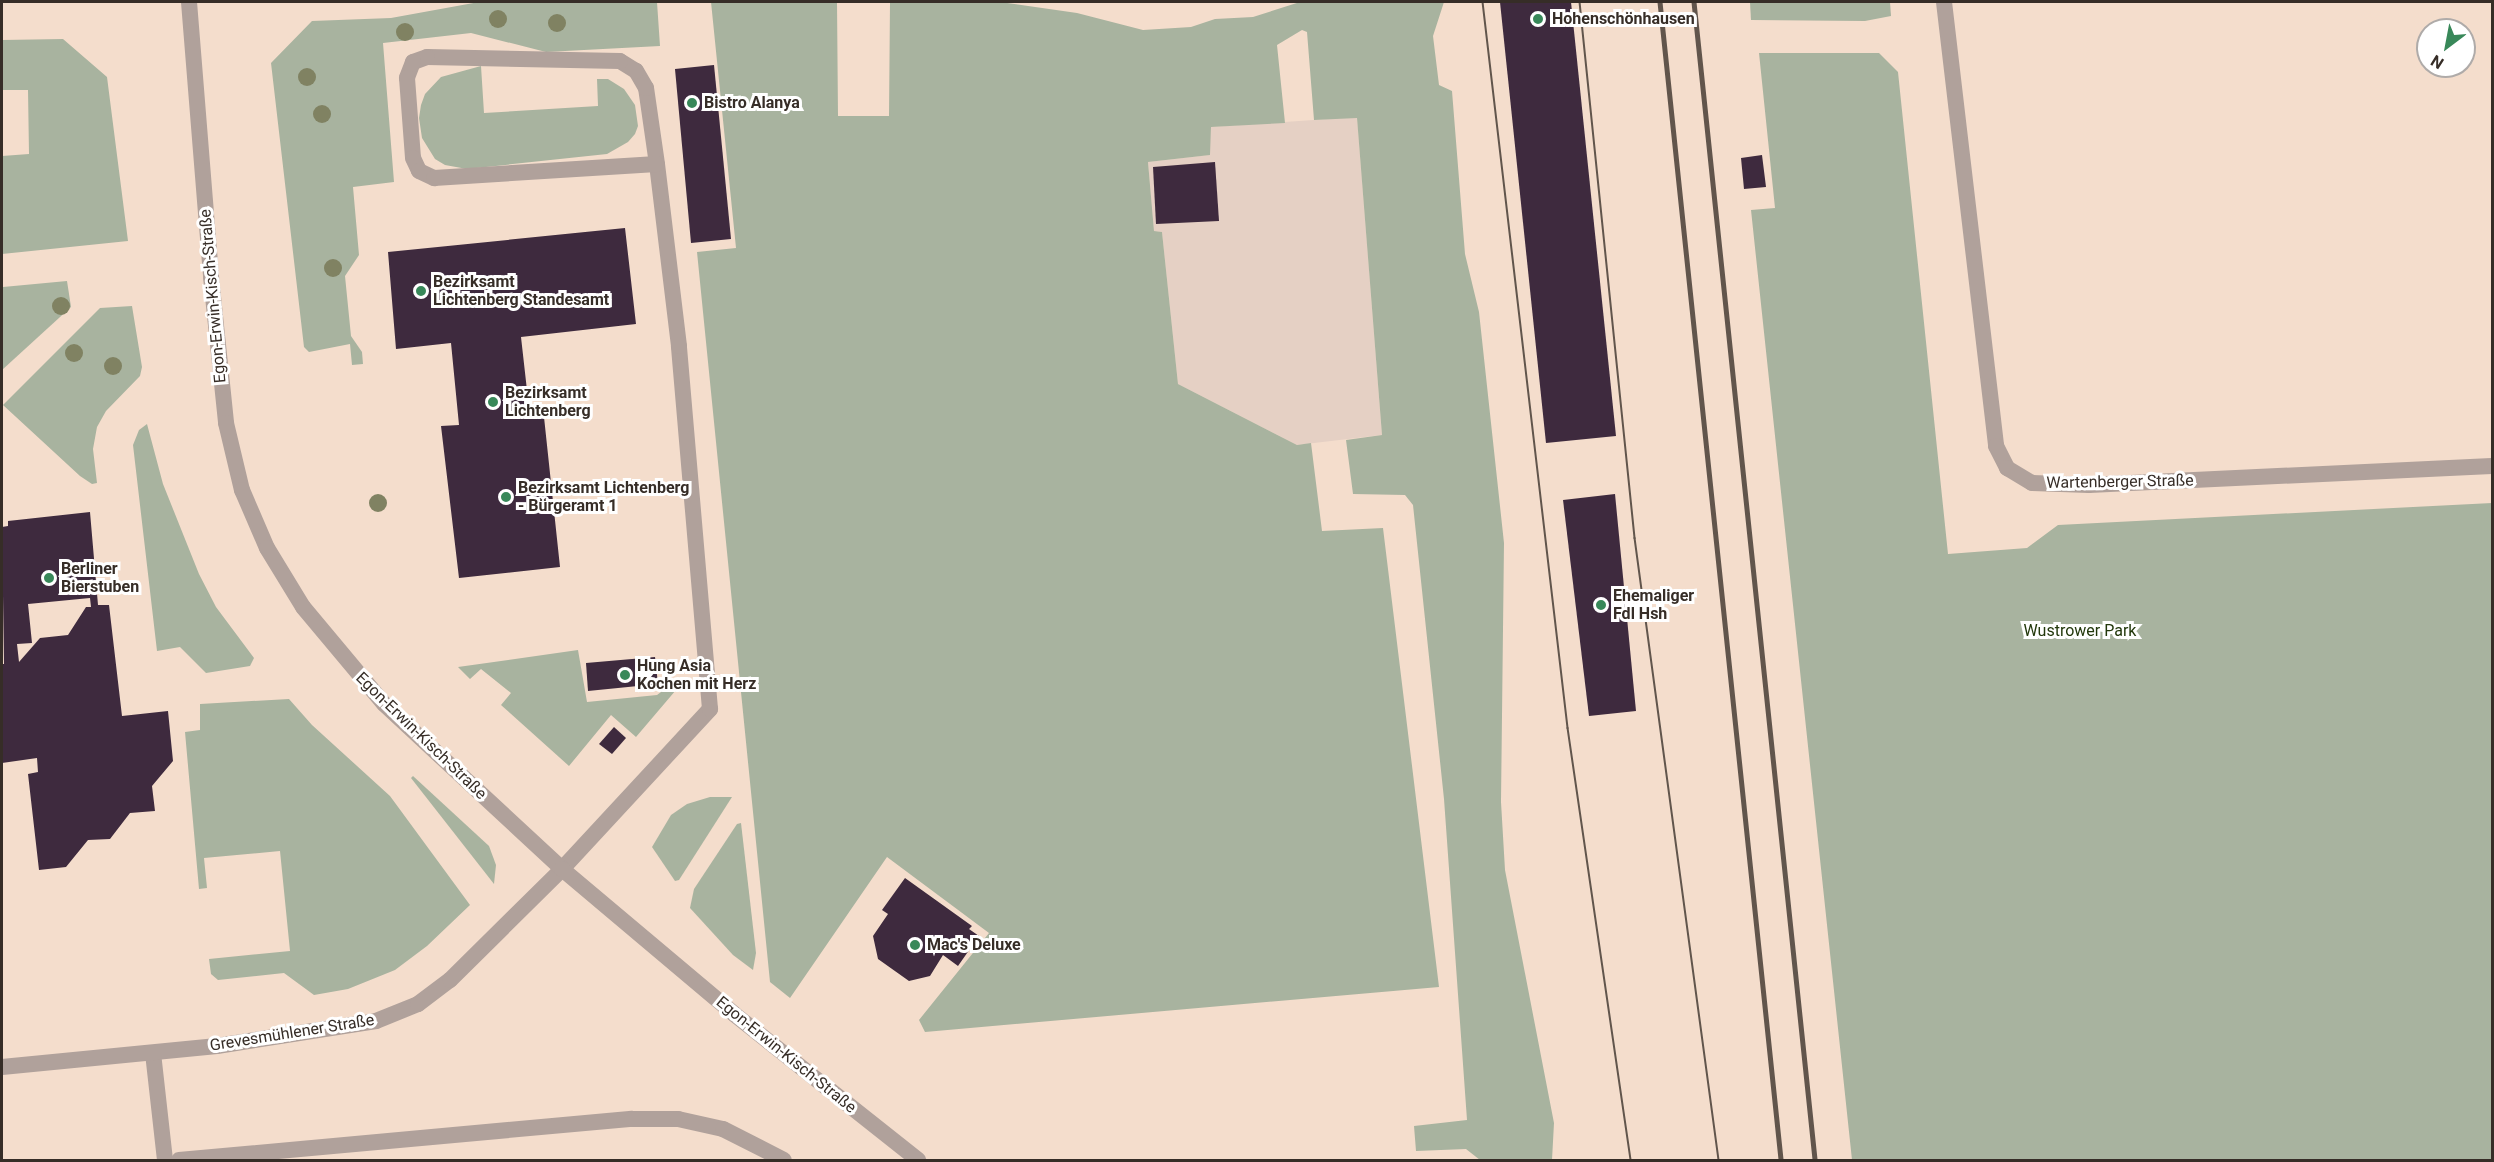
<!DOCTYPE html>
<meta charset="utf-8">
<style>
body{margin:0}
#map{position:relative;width:2494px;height:1162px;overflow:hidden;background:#f4ddcc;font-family:Roboto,sans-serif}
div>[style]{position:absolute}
.industrial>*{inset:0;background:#e5d0c4}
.green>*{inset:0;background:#a8b39f}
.building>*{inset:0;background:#3e2a3e}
.service>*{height:16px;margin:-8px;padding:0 8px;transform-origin:8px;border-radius:8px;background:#b0a19b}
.minor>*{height:16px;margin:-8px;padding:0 8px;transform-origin:8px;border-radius:8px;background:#b0a19b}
.tertiary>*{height:16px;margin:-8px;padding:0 8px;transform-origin:8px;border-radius:8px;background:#b0a19b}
.tram>*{height:1.5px;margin:-0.75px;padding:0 0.75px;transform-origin:0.75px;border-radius:0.75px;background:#61554c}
.rail>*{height:4.5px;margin:-2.25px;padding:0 2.25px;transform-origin:2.25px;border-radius:2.25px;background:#61554c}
.trees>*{width:18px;height:18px;margin:-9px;border-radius:50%;background:#808262}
.dots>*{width:16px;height:16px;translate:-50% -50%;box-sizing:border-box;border:3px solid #fff;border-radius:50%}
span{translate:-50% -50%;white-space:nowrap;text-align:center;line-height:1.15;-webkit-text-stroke:6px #fff;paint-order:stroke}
.poi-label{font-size:16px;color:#362d27;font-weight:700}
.left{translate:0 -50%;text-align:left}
.street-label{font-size:16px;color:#362d27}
.park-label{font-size:16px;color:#22380b}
.frame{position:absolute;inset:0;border:3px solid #362d27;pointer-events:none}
.north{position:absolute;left:2416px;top:18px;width:60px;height:60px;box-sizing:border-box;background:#fff;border:2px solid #afaba9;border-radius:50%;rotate:212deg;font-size:16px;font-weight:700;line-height:24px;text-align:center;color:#362d27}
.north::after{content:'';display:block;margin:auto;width:21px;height:27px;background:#388859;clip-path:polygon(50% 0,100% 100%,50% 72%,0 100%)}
</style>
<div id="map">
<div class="industrial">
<i style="clip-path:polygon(1357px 117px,1382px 435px,1297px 445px,1178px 384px,1162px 232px,1154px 231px,1148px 162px,1209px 155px,1211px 127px)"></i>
</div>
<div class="green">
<i style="clip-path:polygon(479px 2px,657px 2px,660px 46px,546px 52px,471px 33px,383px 43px,394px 182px,353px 187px,359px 255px,345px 276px,351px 336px,362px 352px,363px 364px,352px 365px,350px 344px,309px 352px,304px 347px,271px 63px,312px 21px,391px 18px)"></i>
<i style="clip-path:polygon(711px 2px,837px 2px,838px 116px,889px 116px,890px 2px,1000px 2px,1077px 13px,1143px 30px,1191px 27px,1215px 19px,1253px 17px,1300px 2px,1444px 2px,1433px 36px,1439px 85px,1452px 91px,1465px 254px,1479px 312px,1504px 543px,1501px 802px,1505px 870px,1554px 1123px,1552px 1160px,1480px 1160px,1466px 1149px,1416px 1151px,1414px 1126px,1467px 1120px,1444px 799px,1413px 505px,1405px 495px,1353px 494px,1346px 440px,1382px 435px,1357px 118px,1314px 120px,1307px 32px,1302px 30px,1277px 45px,1285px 123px,1211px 127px,1210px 155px,1148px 162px,1154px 231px,1162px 232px,1178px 384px,1297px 445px,1311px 443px,1322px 531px,1383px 528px,1439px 987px,925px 1032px,919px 1020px,989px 933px,887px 857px,790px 998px,770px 982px,697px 252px,736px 248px)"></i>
<i style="clip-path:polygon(1750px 2px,1890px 2px,1891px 16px,1865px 21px,1751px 20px)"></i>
<i style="clip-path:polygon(63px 39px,107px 77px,128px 241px,2px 254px,2px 156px,29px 154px,28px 90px,2px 90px,2px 40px)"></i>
<i style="clip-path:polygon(1759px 53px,1879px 53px,1898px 72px,1948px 554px,2027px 548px,2058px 525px,2492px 503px,2492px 1160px,1852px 1160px,1751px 210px,1775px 208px)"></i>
<i style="clip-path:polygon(481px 66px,484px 113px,598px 106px,597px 79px,608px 79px,624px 89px,635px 105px,638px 126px,635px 134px,628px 142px,607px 154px,467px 169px,445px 165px,435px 159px,422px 138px,419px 118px,421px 105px,425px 94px,441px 77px)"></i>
<i style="clip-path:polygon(67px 281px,71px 307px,2px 370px,3px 287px)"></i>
<i style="clip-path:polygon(132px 306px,142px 367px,140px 376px,106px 411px,97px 427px,93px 449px,97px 483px,92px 484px,80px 476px,3px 405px,100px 308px)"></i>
<i style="clip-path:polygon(147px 424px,163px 484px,199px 574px,216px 607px,254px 658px,250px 666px,206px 673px,180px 647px,157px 651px,133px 445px,139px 430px)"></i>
<i style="clip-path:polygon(578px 650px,587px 702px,657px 695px,669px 686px,676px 690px,636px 737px,611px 715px,569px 766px,501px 705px,511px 693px,481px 669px,470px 679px,458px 667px)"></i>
<i style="clip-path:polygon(289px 699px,312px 725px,390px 796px,470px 905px,427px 946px,395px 970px,348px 989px,314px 995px,284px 973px,218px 980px,211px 974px,209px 959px,290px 951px,280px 851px,204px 858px,207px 888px,199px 889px,185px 732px,200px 730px,200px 704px)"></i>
<i style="clip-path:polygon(413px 776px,489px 846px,496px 865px,494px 884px,411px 778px)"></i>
<i style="clip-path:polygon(710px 797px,732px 797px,679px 880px,675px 881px,652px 847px,671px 815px,687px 804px)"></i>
<i style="clip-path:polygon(741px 823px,756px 953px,753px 970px,733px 955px,690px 908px,694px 889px,737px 824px)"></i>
</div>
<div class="building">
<i style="clip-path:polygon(1500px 2px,1571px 2px,1616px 436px,1546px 443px)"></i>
<i style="clip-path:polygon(714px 65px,731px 239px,691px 243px,675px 69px)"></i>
<i style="clip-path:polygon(1762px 155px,1766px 187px,1744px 189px,1741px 158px)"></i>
<i style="clip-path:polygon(1215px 162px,1219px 221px,1156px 224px,1153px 167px)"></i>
<i style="clip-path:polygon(625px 228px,636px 324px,521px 337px,530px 417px,544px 417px,560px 567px,459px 578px,441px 426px,459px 425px,451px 343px,396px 349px,388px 252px)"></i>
<i style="clip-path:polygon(1615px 494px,1636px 711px,1589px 716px,1563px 500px)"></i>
<i style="clip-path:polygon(evenodd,90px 512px,98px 605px,109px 605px,122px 716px,168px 711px,173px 761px,152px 786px,155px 811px,130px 813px,110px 839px,88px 840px,66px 867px,39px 870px,28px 774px,38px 772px,37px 758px,2px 763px,2px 664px,4px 664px,2px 527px,8px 526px,8px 521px,90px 512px,90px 598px,91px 607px,86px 607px,68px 635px,40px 638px,19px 662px,17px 644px,32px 643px,28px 604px,90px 598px)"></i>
<i style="clip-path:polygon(655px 657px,658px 684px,588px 691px,586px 663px)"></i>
<i style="clip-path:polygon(614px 727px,626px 738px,612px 754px,599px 744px)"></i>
<i style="clip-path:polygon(905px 878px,972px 926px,969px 929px,979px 936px,958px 966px,943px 955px,930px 976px,909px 981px,878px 959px,873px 936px,888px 914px,882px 910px)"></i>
</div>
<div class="service">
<i style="left:562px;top:869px;width:218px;rotate:-47.2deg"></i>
<i style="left:710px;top:709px;width:364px;rotate:-94.9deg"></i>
<i style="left:679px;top:346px;width:183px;rotate:-96.9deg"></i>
<i style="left:657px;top:164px;width:77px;rotate:-98.2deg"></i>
<i style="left:646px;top:88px;width:20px;rotate:-120deg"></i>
<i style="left:636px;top:71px;width:19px;rotate:-148deg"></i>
<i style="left:620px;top:61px;width:193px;rotate:-178.8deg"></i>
<i style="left:427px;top:57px;width:15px;rotate:160deg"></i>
<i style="left:413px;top:62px;width:17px;rotate:111deg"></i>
<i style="left:407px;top:78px;width:80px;rotate:85.7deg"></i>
<i style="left:413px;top:158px;width:14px;rotate:65deg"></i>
<i style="left:419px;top:171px;width:17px;rotate:25deg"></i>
<i style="left:434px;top:178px;width:223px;rotate:-3.6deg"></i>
<i style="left:153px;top:1053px;width:108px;rotate:83.6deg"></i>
<i style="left:179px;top:1160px;width:455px;rotate:-5.2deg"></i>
<i style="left:632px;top:1119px;width:46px"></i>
<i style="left:678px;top:1119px;width:46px;rotate:12.5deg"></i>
<i style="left:723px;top:1129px;width:68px;rotate:26.9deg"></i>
</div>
<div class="minor">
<i style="left:2px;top:1067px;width:216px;rotate:-5.6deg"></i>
<i style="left:217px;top:1046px;width:161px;rotate:-8.9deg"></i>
<i style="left:376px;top:1021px;width:45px;rotate:-22deg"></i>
<i style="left:418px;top:1004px;width:40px;rotate:-37deg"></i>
<i style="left:450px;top:980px;width:158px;rotate:-44.7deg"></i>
</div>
<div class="tertiary">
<i style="left:189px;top:2px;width:276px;rotate:85.4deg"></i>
<i style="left:211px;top:277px;width:147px;rotate:84.1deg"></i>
<i style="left:226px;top:423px;width:69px;rotate:76.6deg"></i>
<i style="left:242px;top:490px;width:63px;rotate:66.7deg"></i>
<i style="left:267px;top:548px;width:69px;rotate:58.6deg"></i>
<i style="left:303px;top:607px;width:126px;rotate:50.1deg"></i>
<i style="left:384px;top:704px;width:243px;rotate:42.8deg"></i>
<i style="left:562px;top:869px;width:225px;rotate:40.1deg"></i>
<i style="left:734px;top:1014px;width:235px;rotate:38.4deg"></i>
<i style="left:1944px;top:2px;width:447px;rotate:83.3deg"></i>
<i style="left:1996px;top:446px;width:25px;rotate:63deg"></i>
<i style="left:2007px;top:468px;width:29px;rotate:31deg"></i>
<i style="left:2032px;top:483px;width:57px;rotate:2deg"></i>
<i style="left:2089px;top:485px;width:403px;rotate:-2.7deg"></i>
</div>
<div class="tram">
<i style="left:1483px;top:2px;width:731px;rotate:83.32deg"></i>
<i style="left:1568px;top:728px;width:437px;rotate:81.7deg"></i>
<i style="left:1580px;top:2px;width:539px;rotate:84.14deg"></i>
<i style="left:1635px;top:538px;width:628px;rotate:82.31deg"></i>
</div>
<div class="rail">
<i style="left:1660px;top:2px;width:1164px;rotate:84.03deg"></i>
<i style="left:1694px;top:2px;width:1164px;rotate:84.03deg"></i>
</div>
<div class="trees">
<i style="left:498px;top:19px"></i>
<i style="left:557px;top:23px"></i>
<i style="left:405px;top:32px"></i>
<i style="left:307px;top:77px"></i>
<i style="left:322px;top:114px"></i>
<i style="left:333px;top:268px"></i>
<i style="left:61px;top:306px"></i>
<i style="left:74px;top:353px"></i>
<i style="left:113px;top:366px"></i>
<i style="left:378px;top:503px"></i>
</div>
<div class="dots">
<i style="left:1538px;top:19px;background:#388859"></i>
<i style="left:692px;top:103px;background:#388859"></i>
<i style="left:421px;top:291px;background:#388859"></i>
<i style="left:493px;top:402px;background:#388859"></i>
<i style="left:506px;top:497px;background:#388859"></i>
<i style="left:49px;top:578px;background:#388859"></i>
<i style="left:1601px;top:605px;background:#388859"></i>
<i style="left:625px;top:675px;background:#388859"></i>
<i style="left:915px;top:945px;background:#388859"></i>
</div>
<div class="poi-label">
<span class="left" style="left:1552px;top:19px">Hohenschönhausen</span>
<span class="left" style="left:704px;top:103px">Bistro Alanya</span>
<span class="left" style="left:433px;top:291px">Bezirksamt<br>Lichtenberg Standesamt</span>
<span class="left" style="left:505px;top:402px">Bezirksamt<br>Lichtenberg</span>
<span class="left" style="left:518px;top:497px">Bezirksamt Lichtenberg<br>- Bürgeramt 1</span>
<span class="left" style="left:61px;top:578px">Berliner<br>Bierstuben</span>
<span class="left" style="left:1613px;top:605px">Ehemaliger<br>Fdl Hsh</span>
<span class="left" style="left:637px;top:675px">Hung Asia<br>Kochen mit Herz</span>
<span class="left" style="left:927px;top:945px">Mac's Deluxe</span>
</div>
<div class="street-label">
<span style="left:213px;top:296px;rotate:-95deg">Egon-Erwin-Kisch-Straße</span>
<span style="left:2120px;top:482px;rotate:-1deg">Wartenberger Straße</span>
<span style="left:421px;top:736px;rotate:44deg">Egon-Erwin-Kisch-Straße</span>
<span style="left:292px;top:1033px;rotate:-9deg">Grevesmühlener Straße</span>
<span style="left:786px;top:1055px;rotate:39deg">Egon-Erwin-Kisch-Straße</span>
</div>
<div class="park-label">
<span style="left:2080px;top:631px">Wustrower Park</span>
</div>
<div class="frame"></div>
<div class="north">N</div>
</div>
